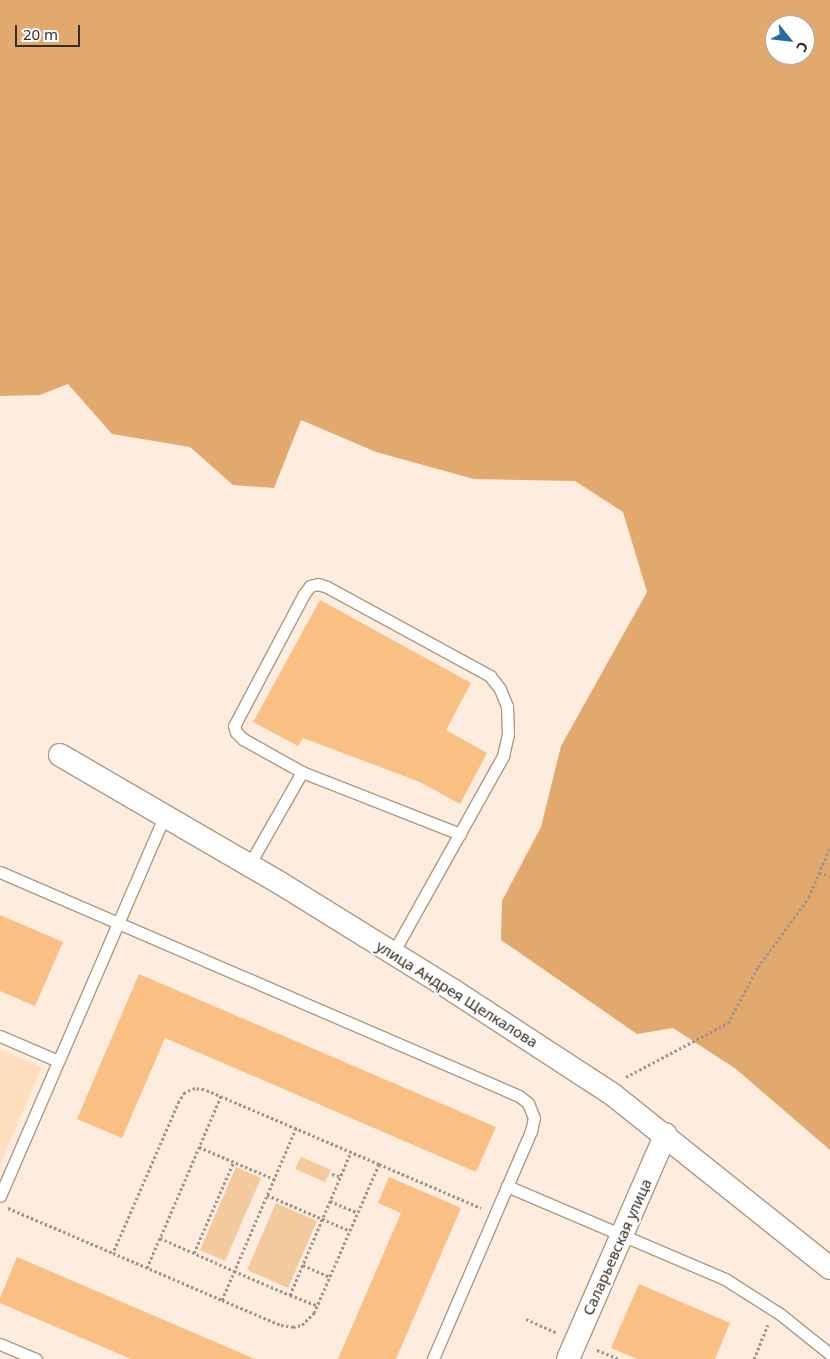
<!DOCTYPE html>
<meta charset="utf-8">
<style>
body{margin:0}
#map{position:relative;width:830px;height:1359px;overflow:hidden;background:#feedde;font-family:"Noto Sans",sans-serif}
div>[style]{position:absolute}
.built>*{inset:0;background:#ffdebe}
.green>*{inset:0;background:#f3c99e}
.forest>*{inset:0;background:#e2a96e}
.building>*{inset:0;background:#f9bf83}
.path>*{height:3px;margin-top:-1.5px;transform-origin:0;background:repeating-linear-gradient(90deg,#a19386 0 2.5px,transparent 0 5px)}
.roads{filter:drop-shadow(1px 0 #b1987f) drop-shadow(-1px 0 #b1987f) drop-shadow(0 1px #b1987f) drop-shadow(0 -1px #b1987f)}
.lane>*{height:11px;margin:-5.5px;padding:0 5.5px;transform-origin:5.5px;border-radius:5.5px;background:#fff}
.street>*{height:22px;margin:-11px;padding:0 11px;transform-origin:11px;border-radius:11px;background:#fff}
span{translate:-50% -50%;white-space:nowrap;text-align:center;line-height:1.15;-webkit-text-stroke:4px #fff;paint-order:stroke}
.street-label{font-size:15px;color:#362c22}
.north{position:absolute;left:765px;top:15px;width:50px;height:50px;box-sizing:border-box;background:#fff;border:1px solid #afaba7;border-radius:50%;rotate:119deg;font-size:14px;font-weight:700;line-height:20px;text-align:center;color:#362c22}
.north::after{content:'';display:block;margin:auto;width:18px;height:22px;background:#296ba1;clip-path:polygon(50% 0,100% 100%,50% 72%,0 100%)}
.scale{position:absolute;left:15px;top:25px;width:65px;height:22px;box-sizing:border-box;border:2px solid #362c22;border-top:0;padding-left:6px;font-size:15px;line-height:18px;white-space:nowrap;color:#362c22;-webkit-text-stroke:4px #fff;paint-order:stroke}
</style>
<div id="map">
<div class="built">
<i style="clip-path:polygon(0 1049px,42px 1067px,0 1165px)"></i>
</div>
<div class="green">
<i style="clip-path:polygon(301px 1157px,331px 1170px,325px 1182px,295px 1169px)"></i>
<i style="clip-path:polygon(236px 1167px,261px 1178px,225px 1261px,200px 1250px)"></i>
<i style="clip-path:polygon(276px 1203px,317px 1221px,288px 1288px,247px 1270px)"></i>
</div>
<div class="forest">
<i style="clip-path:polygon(evenodd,0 0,830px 0,830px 1150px,736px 1069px,673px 1028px,637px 1034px,501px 940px,502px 901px,541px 827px,561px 746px,647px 592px,623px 512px,575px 481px,474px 479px,376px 452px,301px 420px,274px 488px,233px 485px,190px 447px,112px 434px,68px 384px,40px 395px,0 396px,0 0,775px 25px,805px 25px,805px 55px,775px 55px,775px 25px)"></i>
</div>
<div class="building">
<i style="clip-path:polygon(320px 600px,471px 683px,446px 730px,487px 753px,460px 804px,420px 782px,303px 738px,298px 746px,253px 722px)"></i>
<i style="clip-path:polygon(0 915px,63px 942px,35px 1006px,0 991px)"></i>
<i style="clip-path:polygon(139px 974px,496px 1127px,476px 1172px,165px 1038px,122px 1138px,77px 1119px)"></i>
<i style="clip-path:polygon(389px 1177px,461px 1208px,396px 1359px,338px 1359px,401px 1213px,378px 1203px)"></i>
<i style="clip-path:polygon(17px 1257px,255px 1359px,131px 1359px,0 1303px,0 1298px)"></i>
<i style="clip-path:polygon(639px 1284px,730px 1323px,715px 1359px,637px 1359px,611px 1348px)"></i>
</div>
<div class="path">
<i style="left:819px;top:873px;width:11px;rotate:15deg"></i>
<i style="left:626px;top:1077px;width:115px;rotate:-27.9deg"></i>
<i style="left:728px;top:1023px;width:64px;rotate:-61.8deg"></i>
<i style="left:758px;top:967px;width:87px;rotate:-53.9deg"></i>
<i style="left:809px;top:897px;width:54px;rotate:-67.2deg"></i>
<i style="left:221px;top:1096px;width:155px;rotate:113.2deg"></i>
<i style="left:160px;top:1238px;width:81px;rotate:24deg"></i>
<i style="left:234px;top:1271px;width:61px;rotate:23.2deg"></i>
<i style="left:290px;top:1295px;width:155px;rotate:-66.9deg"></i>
<i style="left:199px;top:1147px;width:82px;rotate:23.1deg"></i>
<i style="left:379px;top:1164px;width:111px;rotate:23.3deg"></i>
<i style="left:332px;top:1174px;width:9px;rotate:18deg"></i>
<i style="left:267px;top:1195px;width:90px;rotate:23.4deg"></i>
<i style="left:330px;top:1201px;width:30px;rotate:23deg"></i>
<i style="left:8px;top:1208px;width:114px;rotate:23.2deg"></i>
<i style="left:113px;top:1253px;width:119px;rotate:23.3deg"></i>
<i style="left:222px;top:1300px;width:64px;rotate:23deg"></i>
<i style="left:281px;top:1325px;width:12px;rotate:9deg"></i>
<i style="left:293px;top:1327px;width:9px;rotate:-13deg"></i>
<i style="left:302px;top:1325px;width:17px;rotate:-45deg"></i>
<i style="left:314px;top:1313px;width:163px;rotate:-66.4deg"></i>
<i style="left:379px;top:1164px;width:190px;rotate:-156.8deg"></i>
<i style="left:204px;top:1089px;width:9px;rotate:-174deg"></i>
<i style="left:195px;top:1088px;width:11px;rotate:158deg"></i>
<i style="left:185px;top:1092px;width:11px;rotate:124deg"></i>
<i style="left:179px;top:1101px;width:166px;rotate:113.5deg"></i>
<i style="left:194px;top:1253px;width:100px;rotate:-66.5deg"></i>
<i style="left:303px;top:1265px;width:30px;rotate:24deg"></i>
<i style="left:147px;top:1268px;width:33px;rotate:-67deg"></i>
<i style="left:290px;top:1295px;width:30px;rotate:21deg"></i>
<i style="left:222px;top:1300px;width:187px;rotate:-66.7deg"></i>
<i style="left:526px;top:1319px;width:34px;rotate:24deg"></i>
<i style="left:597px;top:1350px;width:24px;rotate:22deg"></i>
<i style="left:754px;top:1359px;width:37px;rotate:-68deg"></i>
</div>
<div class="roads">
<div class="lane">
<i style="left:302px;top:772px;width:170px;rotate:21.4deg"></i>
<i style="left:249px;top:865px;width:107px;rotate:-60.3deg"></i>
<i style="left:302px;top:772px;width:68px;rotate:-150.8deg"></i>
<i style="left:243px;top:739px;width:10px;rotate:-135deg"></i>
<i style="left:236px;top:732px;width:6px;rotate:-108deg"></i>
<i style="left:234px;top:726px;width:149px;rotate:-62.1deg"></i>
<i style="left:304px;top:594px;width:10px;rotate:-53deg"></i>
<i style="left:310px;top:586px;width:8px;rotate:-14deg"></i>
<i style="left:318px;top:584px;width:9px;rotate:18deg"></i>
<i style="left:327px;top:587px;width:186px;rotate:28.6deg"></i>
<i style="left:490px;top:676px;width:16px;rotate:52deg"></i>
<i style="left:500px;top:689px;width:18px;rotate:68deg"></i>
<i style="left:507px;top:706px;width:28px;rotate:88deg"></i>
<i style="left:508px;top:734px;width:23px;rotate:103deg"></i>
<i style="left:503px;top:756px;width:226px;rotate:119.2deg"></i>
<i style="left:0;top:872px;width:565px;rotate:23.34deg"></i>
<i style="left:519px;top:1096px;width:11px;rotate:38deg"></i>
<i style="left:528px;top:1103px;width:16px;rotate:68deg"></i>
<i style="left:534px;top:1118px;width:13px;rotate:103deg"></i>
<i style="left:531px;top:1131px;width:248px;rotate:113.3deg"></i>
<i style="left:0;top:1036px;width:63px;rotate:23.3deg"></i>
<i style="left:507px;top:1186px;width:237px;rotate:23.1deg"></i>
<i style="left:725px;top:1279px;width:65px;rotate:32.5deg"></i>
<i style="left:780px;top:1314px;width:64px;rotate:38.7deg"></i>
<i style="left:0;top:1196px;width:415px;rotate:-66.6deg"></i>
<i style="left:0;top:1344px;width:39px;rotate:23deg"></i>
</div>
<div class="street">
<i style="left:60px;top:755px;width:255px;rotate:30.2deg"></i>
<i style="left:280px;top:883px;width:205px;rotate:31.8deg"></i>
<i style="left:454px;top:991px;width:189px;rotate:33.1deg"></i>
<i style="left:612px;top:1094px;width:279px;rotate:38.6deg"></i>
<i style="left:568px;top:1359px;width:245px;rotate:-66.5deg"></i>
</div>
</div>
<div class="street-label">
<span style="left:457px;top:994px;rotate:32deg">улица Андрея Щелкалова</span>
<span style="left:617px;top:1247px;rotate:-66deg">Саларьевская улица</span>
</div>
<div class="north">С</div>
<div class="scale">20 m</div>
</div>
